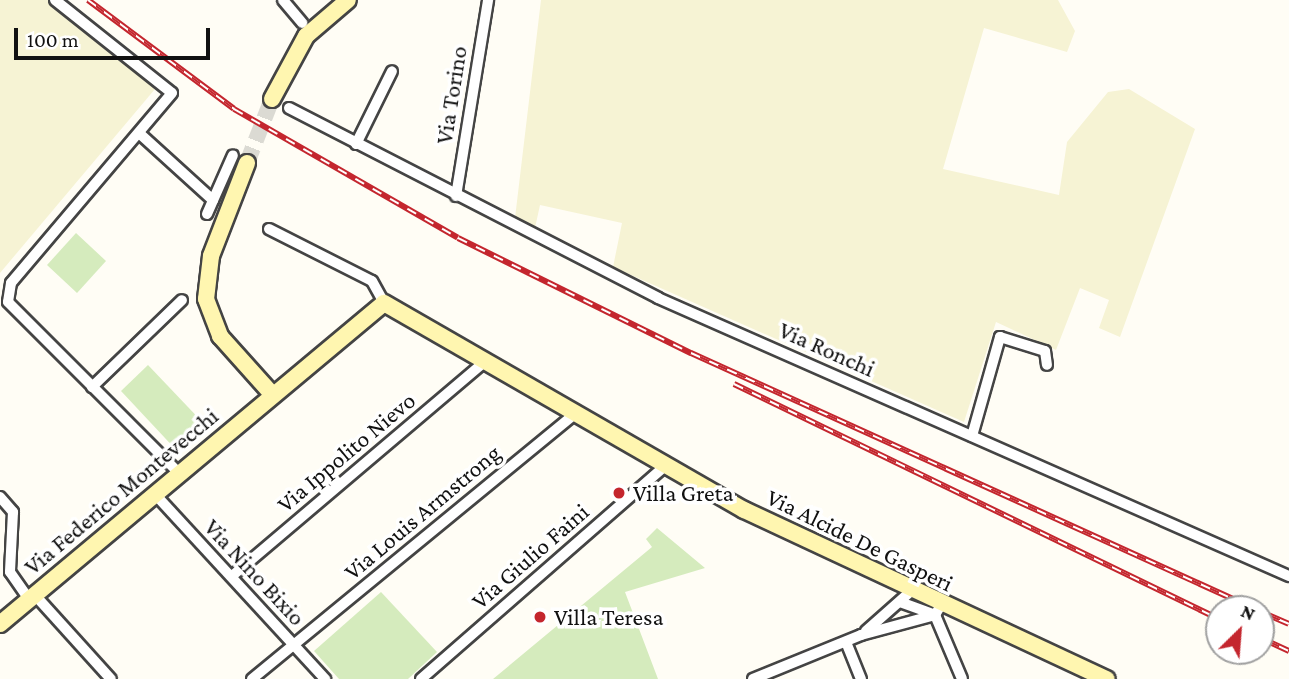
<!DOCTYPE html>
<style>
body{margin:0}
#map{position:relative;width:1289px;height:679px;overflow:hidden;background:#fffdf5;font-family:"Crimson Pro",serif}
div>[style]{position:absolute}
.farmland>*{inset:0;background:#f6f3d4}
.green>*{inset:0;background:#d5ebbd}
.secondary-tunnel>*{height:16px;margin-top:-8px;transform-origin:0;background:repeating-linear-gradient(90deg,#dbdad3 0 16px,transparent 0 24px)}
.roads{filter:drop-shadow(2px 0 #444) drop-shadow(-2px 0 #444) drop-shadow(0 2px #444) drop-shadow(0 -2px #444)}
.street>*{height:10px;margin:-5px;padding:0 5px;transform-origin:5px;border-radius:5px;background:#fff}
.secondary>*{height:16px;margin:-8px;padding:0 8px;transform-origin:8px;border-radius:8px;background:#fff6b0}
.rail>*{height:6px;margin-top:-3px;transform-origin:0;background:repeating-linear-gradient(90deg,#fff 0 10px,#c4262e 0 20px);box-sizing:border-box;border-block:2px solid #c4262e}
.dots>*{width:19px;height:19px;translate:-50% -50%;box-sizing:border-box;border:4px solid #fff;border-radius:50%}
span{translate:-50% -50%;white-space:nowrap;text-align:center;line-height:1.15;-webkit-text-stroke:7px #fff;paint-order:stroke}
.street-label{font-size:24px;color:#111}
.poi-label{font-size:24px;color:#111}
.left{translate:0 -50%;text-align:left}
.north{position:absolute;left:1205px;top:595px;width:70px;height:70px;box-sizing:border-box;background:#fff;border:2px solid #a0a0a0;border-radius:50%;rotate:25deg;font-size:19px;font-weight:700;line-height:28px;text-align:center;color:#111}
.north::after{content:'';display:block;margin:auto;width:24px;height:32px;background:#c4262e;clip-path:polygon(50% 0,100% 100%,50% 72%,0 100%)}
.scale{position:absolute;left:14px;top:28px;width:196px;height:32px;box-sizing:border-box;border:4px solid #111;border-top:0;padding-left:9px;font-size:21px;line-height:24px;white-space:nowrap;color:#111;-webkit-text-stroke:5px #fff;paint-order:stroke}
</style>
<div id="map">
<div class="farmland">
<i style="clip-path:polygon(0 0,52px 0,155px 89px,0 273px)"></i>
<i style="clip-path:polygon(541px 0,1058px 0,1075px 31px,1067px 52px,984px 28px,943px 169px,1059px 195px,1067px 142px,1108px 92px,1129px 89px,1195px 129px,1120px 337px,1099px 328px,1109px 300px,1080px 288px,1056px 350px,996px 322px,964px 422px,613px 267px,622px 223px,540px 205px,535px 228px,515px 218px)"></i>
</div>
<div class="green">
<i style="clip-path:polygon(76px 233px,106px 261px,77px 293px,47px 265px)"></i>
<i style="clip-path:polygon(148px 365px,207px 427px,179px 453px,121px 391px)"></i>
<i style="clip-path:polygon(657px 528px,705px 568px,625px 592px,658px 679px,493px 679px,652px 547px,646px 539px)"></i>
<i style="clip-path:polygon(381px 592px,437px 652px,408px 679px,339px 679px,314px 651px)"></i>
</div>
<div class="secondary-tunnel">
<i style="left:247px;top:163px;width:69px;rotate:-68.7deg"></i>
</div>
<div class="roads">
<div class="street">
<i style="left:55px;top:0;width:149px;rotate:38.5deg"></i>
<i style="left:172px;top:93px;width:249px;rotate:130.3deg"></i>
<i style="left:11px;top:283px;width:19px;rotate:99deg"></i>
<i style="left:8px;top:302px;width:240px;rotate:45deg"></i>
<i style="left:283px;top:0;width:30px;rotate:50deg"></i>
<i style="left:289px;top:108px;width:415px;rotate:27.2deg"></i>
<i style="left:658px;top:298px;width:690px;rotate:23.78deg"></i>
<i style="left:139px;top:133px;width:100px;rotate:42.2deg"></i>
<i style="left:356px;top:144px;width:81px;rotate:-63.7deg"></i>
<i style="left:456px;top:196px;width:199px;rotate:-80.7deg"></i>
<i style="left:207px;top:214px;width:64px;rotate:-66.2deg"></i>
<i style="left:269px;top:229px;width:115px;rotate:26.8deg"></i>
<i style="left:372px;top:281px;width:25px;rotate:61deg"></i>
<i style="left:92px;top:387px;width:125px;rotate:-44deg"></i>
<i style="left:972px;top:436px;width:103px;rotate:-74.2deg"></i>
<i style="left:1000px;top:337px;width:47px;rotate:17.3deg"></i>
<i style="left:1045px;top:351px;width:14px;rotate:82deg"></i>
<i style="left:154px;top:493px;width:253px;rotate:47.4deg"></i>
<i style="left:0;top:497px;width:20px;rotate:49deg"></i>
<i style="left:13px;top:512px;width:60px;rotate:92.9deg"></i>
<i style="left:10px;top:572px;width:33px;rotate:55deg"></i>
<i style="left:232px;top:576px;width:334px;rotate:-40.3deg"></i>
<i style="left:35px;top:595px;width:113px;rotate:47.9deg"></i>
<i style="left:900px;top:602px;width:37px;rotate:20deg"></i>
<i style="left:935px;top:615px;width:69px;rotate:67.1deg"></i>
<i style="left:866px;top:631px;width:60px;rotate:-41.6deg"></i>
<i style="left:846px;top:642px;width:40px;rotate:68deg"></i>
<i style="left:252px;top:679px;width:421px;rotate:-39.4deg"></i>
<i style="left:421px;top:679px;width:325px;rotate:-41.1deg"></i>
<i style="left:753px;top:679px;width:117px;rotate:-22.2deg"></i>
<i style="left:861px;top:635px;width:77px;rotate:-15.1deg"></i>
<i style="left:935px;top:615px;width:12px;rotate:-59deg"></i>
</div>
<div class="secondary">
<i style="left:272px;top:99px;width:72px;rotate:-61.6deg"></i>
<i style="left:306px;top:36px;width:55px;rotate:-40.6deg"></i>
<i style="left:247px;top:163px;width:100px;rotate:111.2deg"></i>
<i style="left:211px;top:256px;width:43px;rotate:96.6deg"></i>
<i style="left:206px;top:299px;width:40px;rotate:69deg"></i>
<i style="left:220px;top:336px;width:76px;rotate:48.2deg"></i>
<i style="left:0;top:624px;width:500px;rotate:-39.89deg"></i>
<i style="left:384px;top:303px;width:415px;rotate:29.9deg"></i>
<i style="left:744px;top:510px;width:400px;rotate:25deg"></i>
</div>
</div>
<div class="rail">
<i style="left:88px;top:0;width:182px;rotate:36.7deg"></i>
<i style="left:234px;top:109px;width:258px;rotate:29.9deg"></i>
<i style="left:458px;top:238px;width:260px;rotate:26.3deg"></i>
<i style="left:691px;top:353px;width:619px;rotate:24.41deg"></i>
<i style="left:734px;top:384px;width:539px;rotate:25.85deg"></i>
<i style="left:1261px;top:612px;width:30px;rotate:23deg"></i>
<i style="left:1261px;top:638px;width:31px;rotate:25deg"></i>
</div>
<div class="dots">
<i style="left:619px;top:493px;background:#c4262e"></i>
<i style="left:540px;top:617px;background:#c4262e"></i>
</div>
<div class="street-label">
<span style="left:451px;top:95px;rotate:-81deg">Via Torino</span>
<span style="left:827px;top:349px;rotate:24deg">Via Ronchi</span>
<span style="left:346px;top:452px;rotate:-40deg">Via Ippolito Nievo</span>
<span style="left:121px;top:491px;rotate:-40deg">Via Federico Montevecchi</span>
<span style="left:422px;top:512px;rotate:-40deg">Via Louis Armstrong</span>
<span style="left:860px;top:540px;rotate:26deg">Via Alcide De Gasperi</span>
<span style="left:530px;top:556px;rotate:-41deg">Via Giulio Faini</span>
<span style="left:255px;top:572px;rotate:47deg">Via Nino Bixio</span>
</div>
<div class="poi-label">
<span class="left" style="left:633px;top:493px">Villa Greta</span>
<span class="left" style="left:554px;top:617px">Villa Teresa</span>
</div>
<div class="north">N</div>
<div class="scale">100 m</div>
</div>
